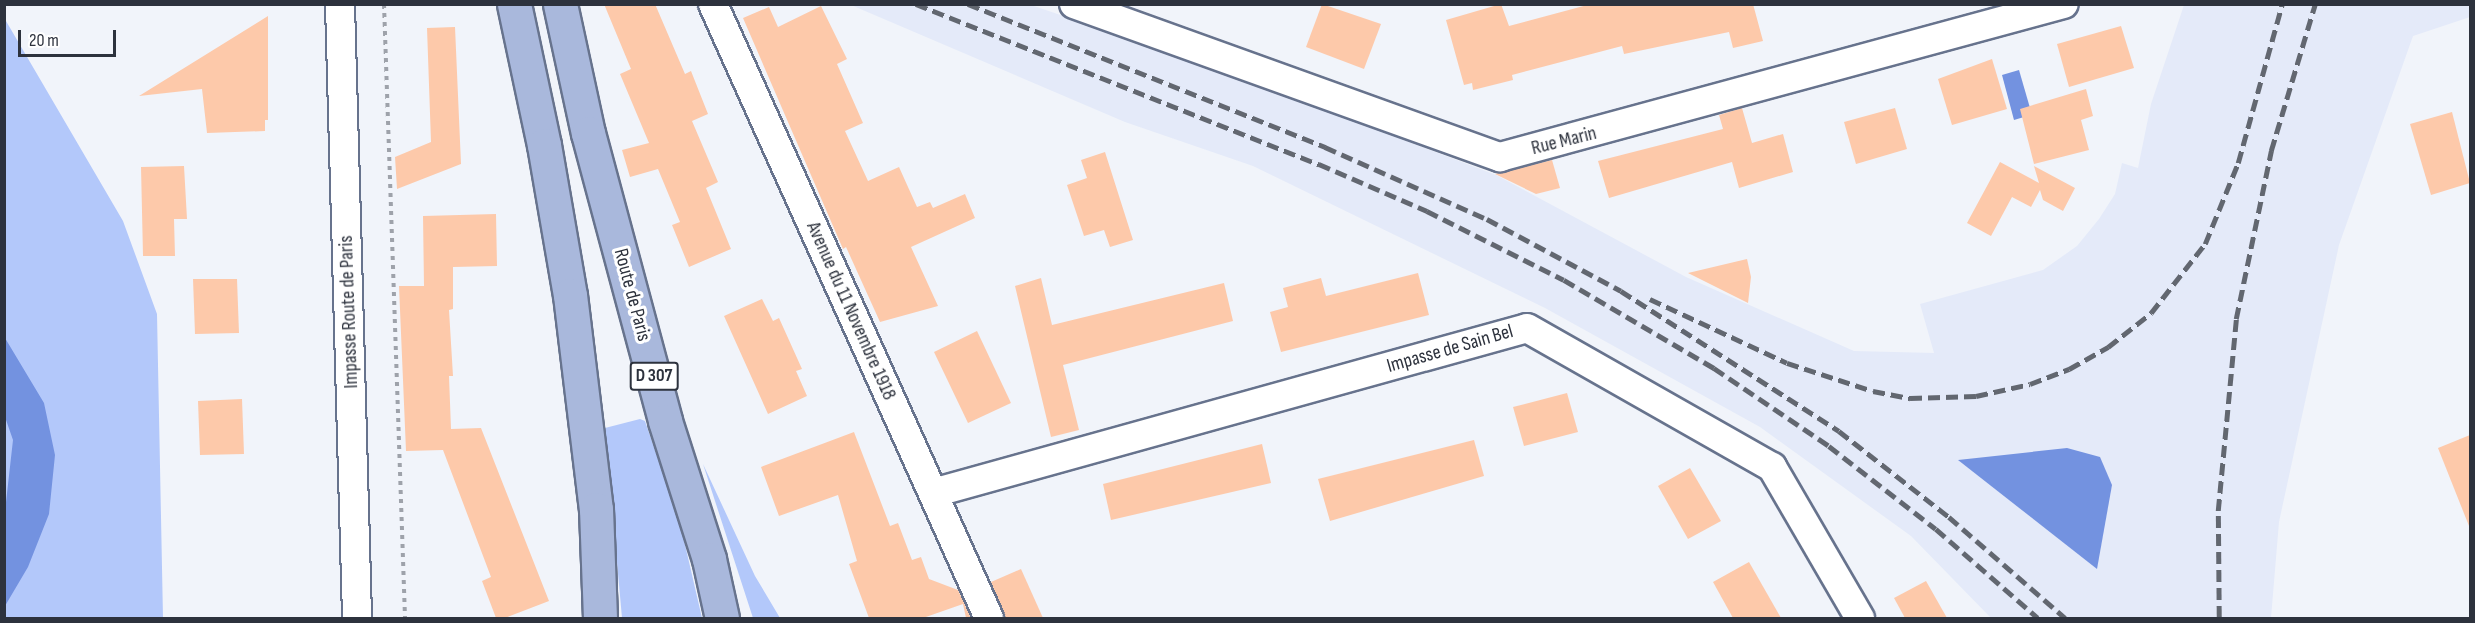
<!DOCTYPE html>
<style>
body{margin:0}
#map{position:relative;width:2475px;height:623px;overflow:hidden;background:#f1f4fa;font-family:"Sofia Sans Condensed",sans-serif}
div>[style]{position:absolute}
.built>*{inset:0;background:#e4eaf9}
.green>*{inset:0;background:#b3c8fa}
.water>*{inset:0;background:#7392e0}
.building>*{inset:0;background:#fdc9aa}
.path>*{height:4px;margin-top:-2px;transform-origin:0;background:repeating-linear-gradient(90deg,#9ea2aa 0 4.5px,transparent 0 9px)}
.roads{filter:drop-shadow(2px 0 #67738d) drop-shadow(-2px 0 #67738d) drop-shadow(0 2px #67738d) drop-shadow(0 -2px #67738d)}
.street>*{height:28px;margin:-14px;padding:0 14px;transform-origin:14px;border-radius:14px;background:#fff}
.primary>*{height:33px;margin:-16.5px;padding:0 16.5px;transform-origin:16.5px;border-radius:16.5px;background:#a9b8dc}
.rail>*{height:4.5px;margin-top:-2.25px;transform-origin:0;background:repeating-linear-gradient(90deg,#626770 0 12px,transparent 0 18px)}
span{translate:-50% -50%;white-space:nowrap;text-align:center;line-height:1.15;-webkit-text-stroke:6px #fff;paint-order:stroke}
.shield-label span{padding:2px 4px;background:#fff;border:2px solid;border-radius:4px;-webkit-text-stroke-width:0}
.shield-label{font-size:18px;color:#2d323d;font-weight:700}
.street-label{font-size:20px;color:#2d323d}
.frame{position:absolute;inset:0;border:6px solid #2d323d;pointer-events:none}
.scale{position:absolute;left:18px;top:30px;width:98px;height:27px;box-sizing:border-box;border:3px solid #2d323d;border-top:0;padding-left:8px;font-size:18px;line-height:21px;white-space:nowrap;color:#2d323d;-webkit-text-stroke:4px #fff;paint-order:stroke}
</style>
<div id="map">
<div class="built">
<i style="clip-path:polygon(2470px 4px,2470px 17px,2413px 36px,2339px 245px,2279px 522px,2271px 618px,1991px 618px,1911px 536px,1760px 427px,1545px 308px,1253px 166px,1125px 122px,851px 5px,1031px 5px,1202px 63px,1496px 175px,1686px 277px,1854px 351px,1934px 353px,1920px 304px,2043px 270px,2077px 246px,2099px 219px,2115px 194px,2122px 163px,2138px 168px,2151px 104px,2184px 5px)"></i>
</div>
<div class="green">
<i style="clip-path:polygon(4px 5px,6px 21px,123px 221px,157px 314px,163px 618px,5px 618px)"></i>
<i style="clip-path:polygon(640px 419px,645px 421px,680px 523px,702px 618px,622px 618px,605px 428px)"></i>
<i style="clip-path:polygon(703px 464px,755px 576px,780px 618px,753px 618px)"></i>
</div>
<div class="water">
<i style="clip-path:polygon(2019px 70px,2030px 108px,2024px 117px,2014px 120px,2002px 75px)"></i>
<i style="clip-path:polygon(5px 338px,44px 403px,55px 455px,49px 514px,28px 567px,5px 606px,5px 511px,13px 440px,5px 417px)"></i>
<i style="clip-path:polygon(2067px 448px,2100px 457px,2112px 485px,2097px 569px,1958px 460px)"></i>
</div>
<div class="building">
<i style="clip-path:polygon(604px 4px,655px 4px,685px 74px,691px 71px,708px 114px,692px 121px,718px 182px,706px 188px,731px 249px,689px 267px,672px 225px,680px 222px,658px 169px,630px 177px,622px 150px,649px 143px,620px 74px,631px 69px)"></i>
<i style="clip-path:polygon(1322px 4px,1381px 24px,1364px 69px,1306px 47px)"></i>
<i style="clip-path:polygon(1501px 4px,1509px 26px,1591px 4px,1753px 4px,1763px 41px,1733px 48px,1729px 32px,1624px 54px,1622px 46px,1512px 75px,1513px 80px,1473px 90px,1472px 83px,1464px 85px,1446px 20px)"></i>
<i style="clip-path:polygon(821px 6px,847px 59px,837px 64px,863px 123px,845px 131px,868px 181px,899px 167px,917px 207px,930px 202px,933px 208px,965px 194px,975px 218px,911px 247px,938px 306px,880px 322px,846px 247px,843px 249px,743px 18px,769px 7px,778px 27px)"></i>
<i style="clip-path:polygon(268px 16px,268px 120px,265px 120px,265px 131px,207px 133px,202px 89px,139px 96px)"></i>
<i style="clip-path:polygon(2121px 26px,2134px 68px,2069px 87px,2057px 44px)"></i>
<i style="clip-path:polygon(455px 27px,461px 164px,397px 189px,395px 157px,431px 142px,427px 28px)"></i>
<i style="clip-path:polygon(1992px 59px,2007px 109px,1952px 125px,1938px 79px)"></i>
<i style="clip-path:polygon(2086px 89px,2093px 116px,2081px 120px,2089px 150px,2034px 164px,2020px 109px)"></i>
<i style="clip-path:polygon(1742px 108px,1752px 143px,1783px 134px,1793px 172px,1739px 188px,1732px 162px,1609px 198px,1598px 161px,1723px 129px,1719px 115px)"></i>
<i style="clip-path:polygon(1895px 108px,1907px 149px,1856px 164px,1844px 122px)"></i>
<i style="clip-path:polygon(2452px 112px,2470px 183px,2431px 195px,2410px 124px)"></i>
<i style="clip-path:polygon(1105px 152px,1133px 240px,1110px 247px,1104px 230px,1084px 236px,1067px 185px,1087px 178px,1081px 160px)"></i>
<i style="clip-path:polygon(1552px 160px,1560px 188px,1536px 194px,1495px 174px)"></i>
<i style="clip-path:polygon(2000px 162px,2039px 183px,2034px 166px,2075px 188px,2063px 211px,2043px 200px,2040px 190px,2031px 207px,2012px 197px,1991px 236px,1967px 223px)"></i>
<i style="clip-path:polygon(184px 166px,187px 219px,174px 219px,175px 256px,143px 256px,141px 167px)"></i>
<i style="clip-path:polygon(496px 214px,497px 266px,453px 267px,453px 309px,449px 310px,453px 376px,449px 376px,451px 429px,481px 428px,549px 601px,505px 618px,496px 618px,482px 581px,491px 577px,443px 450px,406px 451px,399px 286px,424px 286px,423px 216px)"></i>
<i style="clip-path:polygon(1747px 259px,1751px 277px,1748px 303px,1688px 273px)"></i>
<i style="clip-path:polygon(1418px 273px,1429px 315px,1281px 352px,1270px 312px,1288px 307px,1283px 288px,1321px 278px,1326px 296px)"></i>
<i style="clip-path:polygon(1041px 278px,1052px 325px,1224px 283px,1233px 321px,1063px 365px,1079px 430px,1051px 437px,1015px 286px)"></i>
<i style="clip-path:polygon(193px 279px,237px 279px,239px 333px,195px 334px)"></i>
<i style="clip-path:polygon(762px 299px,773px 321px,779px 318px,802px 369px,796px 371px,807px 396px,768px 414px,724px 316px)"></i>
<i style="clip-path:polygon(977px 331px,1011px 403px,968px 423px,934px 352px)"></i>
<i style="clip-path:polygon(1567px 393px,1578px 432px,1524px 446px,1513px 407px)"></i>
<i style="clip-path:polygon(242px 399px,244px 454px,200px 455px,198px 401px)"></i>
<i style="clip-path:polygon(854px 432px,890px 526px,898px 523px,912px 560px,921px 557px,929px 579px,958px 590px,971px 618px,966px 618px,963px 604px,923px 618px,869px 618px,849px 564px,857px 561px,838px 495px,779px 516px,761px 467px)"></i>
<i style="clip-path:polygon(2470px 435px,2470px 526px,2469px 526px,2438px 448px)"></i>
<i style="clip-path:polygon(1474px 440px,1484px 476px,1330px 521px,1318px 479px)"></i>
<i style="clip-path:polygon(1262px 444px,1271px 483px,1111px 520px,1103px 484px)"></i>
<i style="clip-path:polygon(1690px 468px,1721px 521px,1688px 539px,1658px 486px)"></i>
<i style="clip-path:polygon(1749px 562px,1781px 618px,1733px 618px,1713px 582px)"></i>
<i style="clip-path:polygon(1021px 569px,1043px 618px,1005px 618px,991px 582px)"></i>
<i style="clip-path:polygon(1926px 581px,1947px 618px,1905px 618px,1894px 598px)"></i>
</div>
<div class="path">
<i style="left:384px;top:4px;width:614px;rotate:88.04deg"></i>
</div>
<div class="roads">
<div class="street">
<i style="left:340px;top:4px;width:614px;rotate:88.41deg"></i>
<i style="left:713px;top:4px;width:673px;rotate:65.8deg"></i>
<i style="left:1074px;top:4px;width:453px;rotate:19.8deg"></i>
<i style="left:1500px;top:157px;width:584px;rotate:-15.18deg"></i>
<i style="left:933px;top:493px;width:616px;rotate:-15.52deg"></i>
<i style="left:1527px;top:328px;width:282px;rotate:29.6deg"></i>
<i style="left:1772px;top:467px;width:175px;rotate:59.8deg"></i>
</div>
<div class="primary">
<i style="left:514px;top:4px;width:144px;rotate:78deg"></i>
<i style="left:544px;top:145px;width:152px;rotate:80.2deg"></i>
<i style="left:570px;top:295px;width:216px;rotate:83.1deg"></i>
<i style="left:596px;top:509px;width:109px;rotate:87.9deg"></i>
<i style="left:560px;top:4px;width:132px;rotate:77.8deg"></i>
<i style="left:588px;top:133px;width:298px;rotate:75deg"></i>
<i style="left:665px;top:421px;width:145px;rotate:72.3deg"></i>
<i style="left:709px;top:559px;width:60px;rotate:77.6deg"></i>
</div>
</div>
<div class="rail">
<i style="left:916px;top:4px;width:434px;rotate:21.7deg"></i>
<i style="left:1319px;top:164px;width:118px;rotate:23.5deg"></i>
<i style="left:1427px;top:211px;width:153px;rotate:26.7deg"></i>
<i style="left:1564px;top:280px;width:174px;rotate:30.4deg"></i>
<i style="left:1714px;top:368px;width:139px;rotate:34.1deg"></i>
<i style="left:1829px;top:446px;width:135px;rotate:37.8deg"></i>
<i style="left:1936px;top:529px;width:135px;rotate:41.1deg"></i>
<i style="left:968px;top:4px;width:385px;rotate:21.8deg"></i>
<i style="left:1325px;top:147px;width:177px;rotate:24deg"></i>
<i style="left:1487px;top:219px;width:152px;rotate:28.2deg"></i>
<i style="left:1621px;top:291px;width:259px;rotate:32.7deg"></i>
<i style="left:1839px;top:431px;width:140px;rotate:38deg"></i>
<i style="left:1949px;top:517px;width:154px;rotate:41deg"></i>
<i style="left:1650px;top:299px;width:151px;rotate:25deg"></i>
<i style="left:1787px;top:363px;width:90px;rotate:18deg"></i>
<i style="left:1873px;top:391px;width:38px;rotate:11deg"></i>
<i style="left:1910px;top:398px;width:66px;rotate:-1.7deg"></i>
<i style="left:1976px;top:396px;width:55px;rotate:-12.5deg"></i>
<i style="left:2030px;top:384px;width:42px;rotate:-21deg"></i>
<i style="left:2069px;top:369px;width:45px;rotate:-29.4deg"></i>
<i style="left:2108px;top:347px;width:55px;rotate:-38.3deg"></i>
<i style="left:2151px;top:313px;width:88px;rotate:-52deg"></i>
<i style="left:2205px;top:244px;width:87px;rotate:-67.8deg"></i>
<i style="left:2238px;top:163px;width:165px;rotate:-74.5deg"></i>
<i style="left:2219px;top:618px;width:107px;rotate:-90.5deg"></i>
<i style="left:2218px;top:511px;width:193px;rotate:-84.6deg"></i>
<i style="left:2236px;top:319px;width:172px;rotate:-78.2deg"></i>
<i style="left:2271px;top:151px;width:153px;rotate:-73.3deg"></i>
</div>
<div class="shield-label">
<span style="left:654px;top:376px">D 307</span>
</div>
<div class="street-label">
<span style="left:1564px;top:141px;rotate:-14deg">Rue Marin</span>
<span style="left:632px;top:295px;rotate:75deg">Route de Paris</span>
<span style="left:851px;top:311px;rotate:66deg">Avenue du 11 Novembre 1918</span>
<span style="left:349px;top:312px;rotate:-92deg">Impasse Route de Paris</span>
<span style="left:1450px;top:349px;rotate:-16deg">Impasse de Sain Bel</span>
</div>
<div class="frame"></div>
<div class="scale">20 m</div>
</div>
